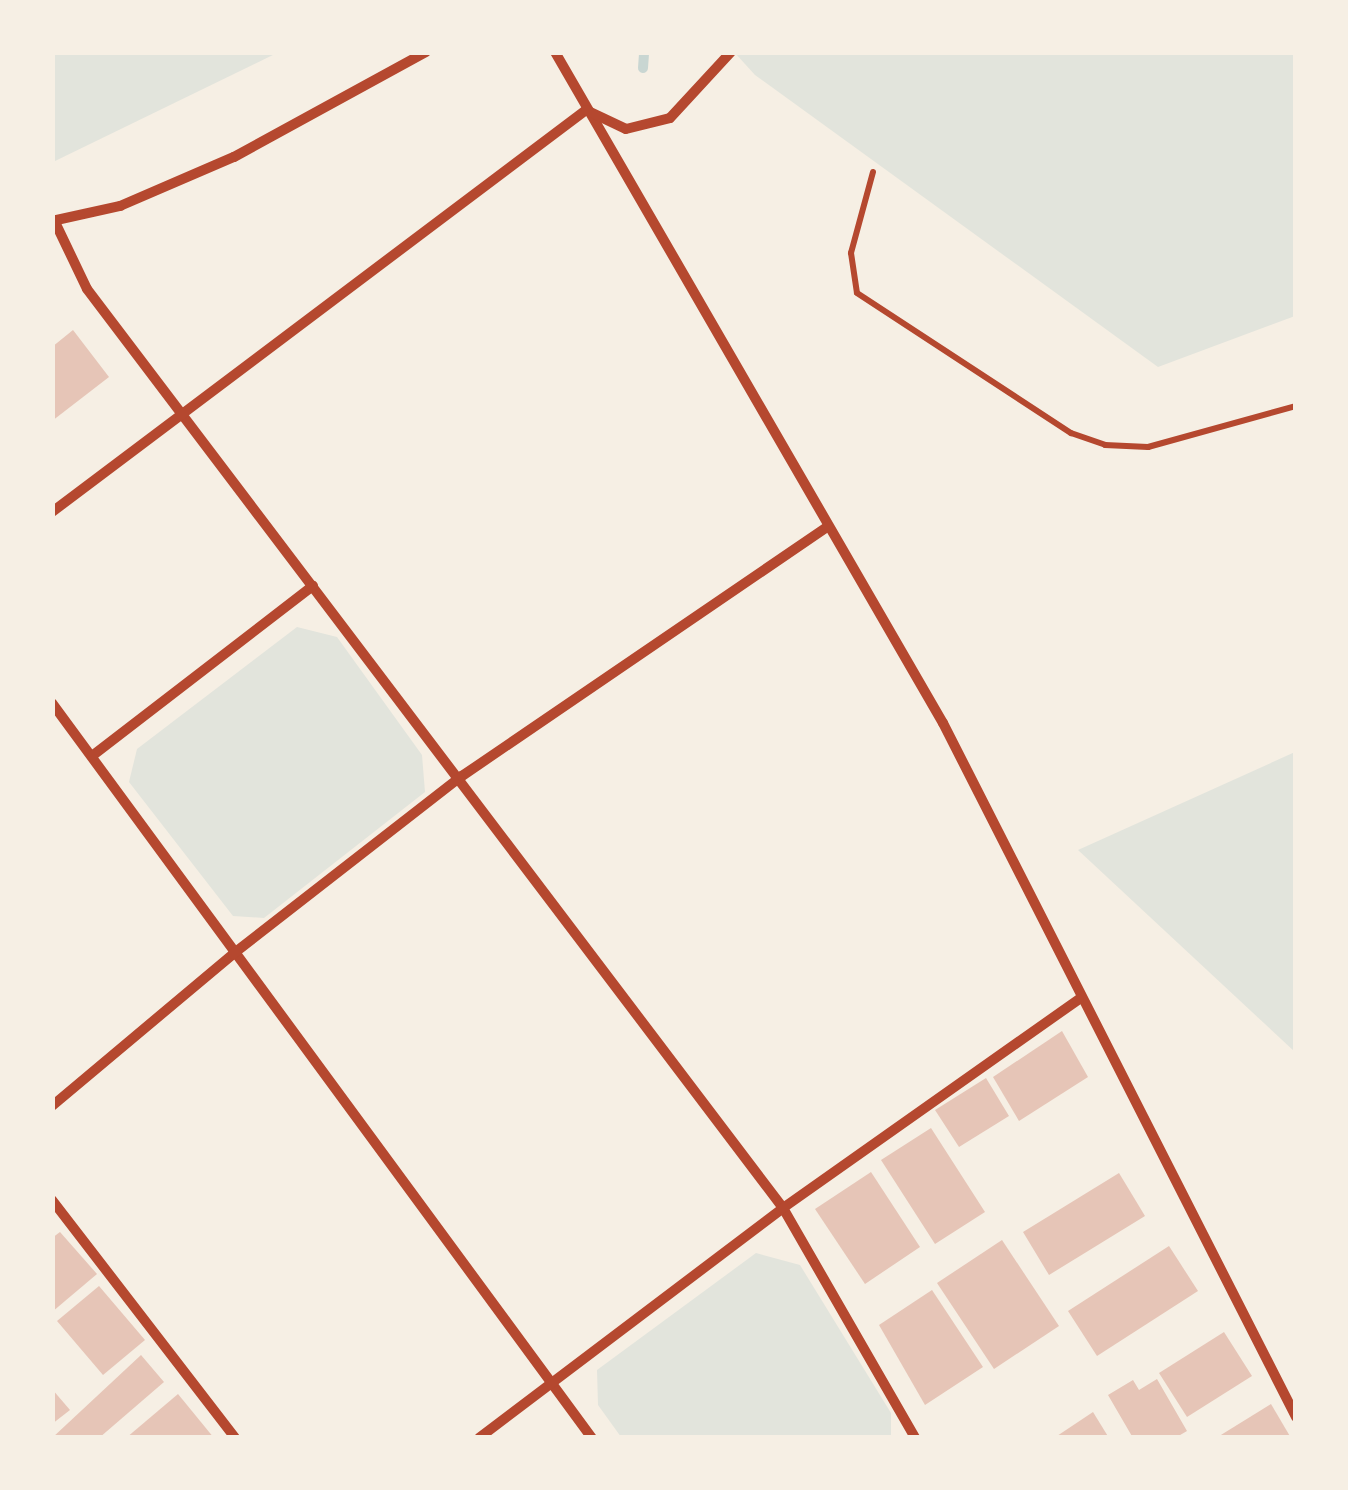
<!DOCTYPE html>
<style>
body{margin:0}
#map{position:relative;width:1348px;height:1490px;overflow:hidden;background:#f6efe4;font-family:"Asap Condensed",sans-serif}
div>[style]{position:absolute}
.green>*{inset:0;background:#e2e4dc}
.stream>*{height:10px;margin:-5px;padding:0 5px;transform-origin:5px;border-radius:5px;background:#c9d6d2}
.building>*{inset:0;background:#e6c5b7}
.path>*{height:6px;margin:-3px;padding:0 3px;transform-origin:3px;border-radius:3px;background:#b5482f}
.minor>*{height:10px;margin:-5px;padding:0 5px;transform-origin:5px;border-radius:5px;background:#b5482f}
span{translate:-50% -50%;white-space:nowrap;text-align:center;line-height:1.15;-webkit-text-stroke:10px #f6efe4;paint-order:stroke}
.frame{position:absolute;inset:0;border:55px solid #f6efe4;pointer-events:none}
</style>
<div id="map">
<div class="green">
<i style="clip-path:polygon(53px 52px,277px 52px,277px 53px,53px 162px)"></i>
<i style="clip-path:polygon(735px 53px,1295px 53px,1295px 316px,1158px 367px,755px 75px)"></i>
<i style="clip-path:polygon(297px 627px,337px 637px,422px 755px,425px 792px,264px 918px,233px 916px,129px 782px,137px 749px)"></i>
<i style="clip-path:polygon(1295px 752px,1295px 1052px,1078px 850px)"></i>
<i style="clip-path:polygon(756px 1253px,800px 1265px,891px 1413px,891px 1437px,621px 1437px,598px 1405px,597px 1370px)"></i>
</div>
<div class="stream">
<i style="left:643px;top:68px;width:16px;rotate:-86deg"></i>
</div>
<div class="building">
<i style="clip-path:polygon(73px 330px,109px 377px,52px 421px,52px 347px)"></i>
<i style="clip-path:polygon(1062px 1031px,1088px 1077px,1019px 1121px,993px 1077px)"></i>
<i style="clip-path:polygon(986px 1078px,1009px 1116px,959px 1147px,935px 1110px)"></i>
<i style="clip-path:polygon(931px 1128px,985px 1212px,935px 1244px,881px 1160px)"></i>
<i style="clip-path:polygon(871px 1172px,920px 1247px,865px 1284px,815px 1209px)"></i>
<i style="clip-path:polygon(1119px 1173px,1145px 1216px,1049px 1275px,1023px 1232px)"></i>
<i style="clip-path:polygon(60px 1232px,97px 1274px,52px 1312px,52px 1238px)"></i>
<i style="clip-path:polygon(1002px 1240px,1059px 1326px,994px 1369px,937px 1283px)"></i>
<i style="clip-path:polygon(1169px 1246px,1198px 1291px,1097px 1356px,1068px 1311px)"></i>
<i style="clip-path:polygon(99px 1286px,145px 1340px,103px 1375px,57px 1321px)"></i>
<i style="clip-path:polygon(932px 1290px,983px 1367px,925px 1405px,879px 1325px)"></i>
<i style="clip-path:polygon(1224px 1332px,1252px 1376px,1187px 1417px,1159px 1373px)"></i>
<i style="clip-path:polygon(141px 1355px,164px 1382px,99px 1438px,52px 1438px)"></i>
<i style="clip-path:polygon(1157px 1379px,1187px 1431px,1175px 1438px,1133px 1438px,1108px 1395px,1133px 1380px,1139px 1390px)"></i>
<i style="clip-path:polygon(52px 1389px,70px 1410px,52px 1424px)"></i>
<i style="clip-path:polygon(178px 1394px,214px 1438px,126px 1438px)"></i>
<i style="clip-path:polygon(1271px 1404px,1291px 1438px,1216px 1438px)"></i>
<i style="clip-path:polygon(1093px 1412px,1109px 1438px,1054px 1438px)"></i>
</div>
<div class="path">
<i style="left:873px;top:172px;width:84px;rotate:105.2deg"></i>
<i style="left:851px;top:253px;width:40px;rotate:81.5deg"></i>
<i style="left:857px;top:293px;width:256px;rotate:33.2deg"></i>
<i style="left:1071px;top:433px;width:36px;rotate:19deg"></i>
<i style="left:1105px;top:445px;width:43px;rotate:2.7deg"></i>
<i style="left:1148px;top:447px;width:154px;rotate:-15.5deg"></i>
</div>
<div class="minor">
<i style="left:555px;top:52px;width:775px;rotate:59.96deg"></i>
<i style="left:943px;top:723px;width:779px;rotate:63.04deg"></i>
<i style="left:54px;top:220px;width:76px;rotate:64.4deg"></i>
<i style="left:87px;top:289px;width:1153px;rotate:52.86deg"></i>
<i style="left:783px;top:1208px;width:265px;rotate:60.1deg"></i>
<i style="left:52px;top:221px;width:70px;rotate:-12.4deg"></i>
<i style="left:120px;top:206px;width:124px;rotate:-23.3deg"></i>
<i style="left:234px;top:157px;width:219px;rotate:-28.7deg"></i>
<i style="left:52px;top:512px;width:668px;rotate:-36.97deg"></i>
<i style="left:586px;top:110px;width:44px;rotate:25.4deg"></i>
<i style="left:626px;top:129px;width:45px;rotate:-14deg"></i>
<i style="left:670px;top:118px;width:90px;rotate:-47.3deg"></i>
<i style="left:52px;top:703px;width:912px;rotate:53.7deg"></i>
<i style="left:92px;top:756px;width:279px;rotate:-37.6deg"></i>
<i style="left:52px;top:1106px;width:236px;rotate:-40deg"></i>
<i style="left:233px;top:954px;width:290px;rotate:-37.9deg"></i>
<i style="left:462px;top:776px;width:443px;rotate:-34.3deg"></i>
<i style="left:52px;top:1200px;width:300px;rotate:52.4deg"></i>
<i style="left:479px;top:1438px;width:381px;rotate:-37.1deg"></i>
<i style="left:783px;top:1208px;width:362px;rotate:-35.2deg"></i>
</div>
<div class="frame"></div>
</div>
